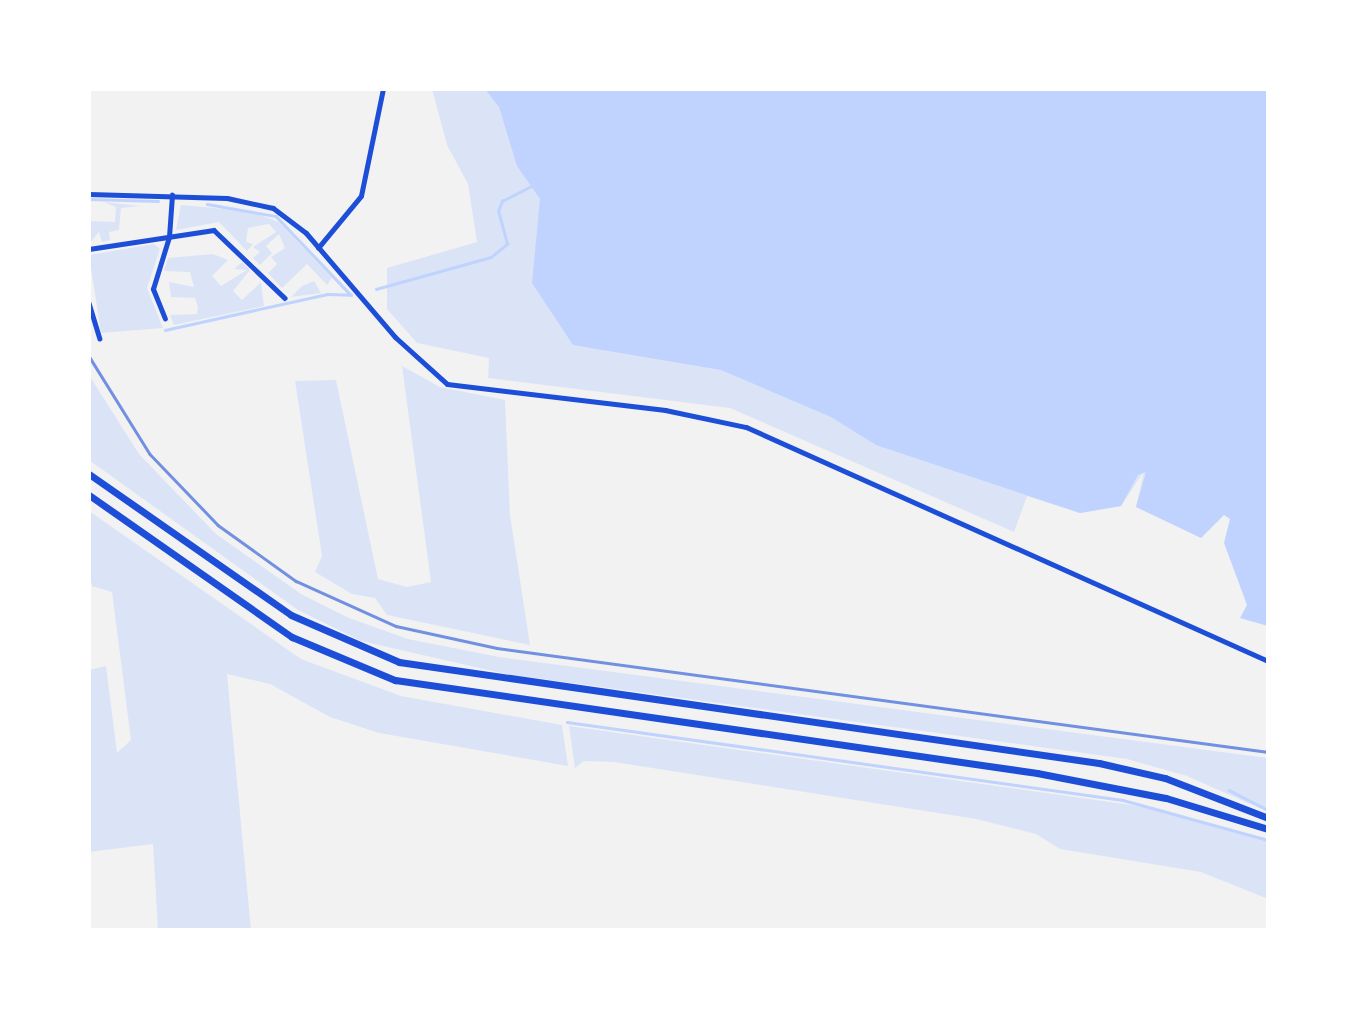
<!DOCTYPE html>
<style>
body{margin:0}
#map{position:relative;width:1357px;height:1019px;overflow:hidden;background:#f2f2f2;font-family:Inter,sans-serif}
div>[style]{position:absolute}
.green>*{inset:0;background:#dbe4f7}
.water>*{inset:0;background:#bfd3fe}
.stream>*{height:2.5px;margin:-1.25px;padding:0 1.25px;transform-origin:1.25px;border-radius:1.25px;background:#bfd3fe}
.minor>*{height:4.5px;margin:-2.25px;padding:0 2.25px;transform-origin:2.25px;border-radius:2.25px;background:#1d4ed8}
.tertiary>*{height:5px;margin:-2.5px;padding:0 2.5px;transform-origin:2.5px;border-radius:2.5px;background:#1d4ed8}
.primary>*{height:7px;margin:-3.5px;padding:0 3.5px;transform-origin:3.5px;border-radius:3.5px;background:#1d4ed8}
.rail>*{height:2.5px;margin:-1.25px;padding:0 1.25px;transform-origin:1.25px;border-radius:1.25px;background:#7290e2}
span{translate:-50% -50%;white-space:nowrap;text-align:center;line-height:1.15;-webkit-text-stroke:7px #fff;paint-order:stroke}
.frame{position:absolute;inset:0;border:91px solid #fff;pointer-events:none}
</style>
<div id="map">
<div class="green">
<i style="clip-path:polygon(432px 89px,562px 89px,1013px 490px,1151px 459px,1204px 537px,1136px 507px,1144px 471px,1121px 506px,1080px 513px,1027px 496px,1014px 532px,730px 408px,488px 378px,489px 358px,417px 343px,387px 309px,387px 268px,477px 242px,468px 184px,447px 145px)"></i>
<i style="clip-path:polygon(104px 202px,140px 206px,121px 208px,119px 230px,109px 232px,110px 240px,102px 242px,99px 232px,89px 244px,89px 221px,115px 222px,116px 207px)"></i>
<i style="clip-path:polygon(181px 205px,249px 211px,279px 222px,332px 278px,327px 285px,307px 264px,282px 288px,268px 273px,277px 264px,271px 257px,285px 248px,279px 234px,266px 246px,272px 253px,260px 265px,253px 258px,260px 252px,253px 247px,276px 232px,269px 224px,248px 228px,246px 242px,253px 244px,247px 251px,219px 222px,176px 230px)"></i>
<i style="clip-path:polygon(154px 244px,160px 249px,147px 288px,163px 328px,101px 333px,89px 255px)"></i>
<i style="clip-path:polygon(213px 254px,228px 260px,212px 276px,221px 286px,247px 270px,234px 269px,242px 262px,250px 270px,233px 291px,242px 300px,261px 282px,264px 306px,174px 325px,170px 315px,197px 314px,198px 307px,195px 298px,171px 297px,169px 282px,194px 287px,190px 272px,164px 271px,168px 258px)"></i>
<i style="clip-path:polygon(314px 281px,321px 293px,291px 297px,302px 286px)"></i>
<i style="clip-path:polygon(402px 366px,440px 387px,505px 400px,510px 515px,530px 645px,387px 615px,375px 598px,352px 594px,315px 572px,322px 556px,295px 381px,336px 380px,378px 579px,407px 587px,431px 582px)"></i>
<i style="clip-path:polygon(89px 375px,139px 454px,216px 534px,301px 594px,349px 618px,408px 639px,499px 657px,1268px 758px,1268px 812px,1187px 776px,1127px 759px,506px 674px,361px 641px,298px 610px,89px 460px)"></i>
<i style="clip-path:polygon(89px 511px,301px 659px,401px 696px,562px 725px,568px 766px,379px 733px,330px 717px,270px 684px,227px 674px,251px 930px,158px 930px,153px 844px,89px 852px,89px 670px,106px 666px,117px 753px,131px 740px,112px 592px,92px 586px,89px 571px)"></i>
<i style="clip-path:polygon(569px 726px,1160px 809px,1268px 841px,1268px 899px,1201px 872px,1060px 849px,1036px 834px,976px 819px,614px 762px,584px 761px,575px 768px)"></i>
</div>
<div class="water">
<i style="clip-path:polygon(485px 89px,1268px 89px,1268px 626px,1240px 618px,1247px 605px,1224px 543px,1230px 519px,1224px 515px,1201px 538px,1136px 507px,1146px 472px,1138px 475px,1121px 506px,1080px 513px,876px 445px,831px 417px,721px 370px,573px 345px,532px 283px,540px 199px,517px 166px,499px 107px)"></i>
</div>
<div class="stream">
<i style="left:89px;top:199px;width:69px;rotate:1.7deg"></i>
<i style="left:207px;top:204px;width:70px;rotate:9.9deg"></i>
<i style="left:276px;top:216px;width:108px;rotate:46.5deg"></i>
<i style="left:376px;top:289px;width:119px;rotate:-15.5deg"></i>
<i style="left:491px;top:257px;width:21px;rotate:-39deg"></i>
<i style="left:507px;top:244px;width:34px;rotate:-105deg"></i>
<i style="left:498px;top:211px;width:11px;rotate:-68deg"></i>
<i style="left:502px;top:201px;width:35px;rotate:-27deg"></i>
<i style="left:165px;top:330px;width:166px;rotate:-12.5deg"></i>
<i style="left:327px;top:294px;width:24px;rotate:2deg"></i>
<i style="left:567px;top:722px;width:561px;rotate:7.99deg"></i>
<i style="left:1123px;top:800px;width:150px;rotate:15.4deg"></i>
<i style="left:1229px;top:790px;width:44px;rotate:27.1deg"></i>
</div>
<div class="minor">
<i style="left:318px;top:248px;width:67px;rotate:-50.4deg"></i>
<i style="left:361px;top:196px;width:109px;rotate:-78.4deg"></i>
<i style="left:89px;top:249px;width:126px;rotate:-8.6deg"></i>
<i style="left:214px;top:230px;width:98px;rotate:43.8deg"></i>
<i style="left:89px;top:303px;width:37px;rotate:73deg"></i>
<i style="left:165px;top:319px;width:32px;rotate:-112deg"></i>
<i style="left:153px;top:289px;width:54px;rotate:-72.9deg"></i>
<i style="left:169px;top:237px;width:42px;rotate:-85.9deg"></i>
</div>
<div class="tertiary">
<i style="left:89px;top:194px;width:138px;rotate:1.7deg"></i>
<i style="left:227px;top:198px;width:47px;rotate:12.3deg"></i>
<i style="left:273px;top:208px;width:41px;rotate:37.1deg"></i>
<i style="left:306px;top:233px;width:137px;rotate:49.4deg"></i>
<i style="left:395px;top:337px;width:70px;rotate:42.1deg"></i>
<i style="left:447px;top:384px;width:220px;rotate:6.8deg"></i>
<i style="left:665px;top:410px;width:83px;rotate:11.9deg"></i>
<i style="left:746px;top:427px;width:572px;rotate:24.15deg"></i>
</div>
<div class="primary">
<i style="left:89px;top:474px;width:246px;rotate:34.9deg"></i>
<i style="left:291px;top:615px;width:118px;rotate:23.5deg"></i>
<i style="left:399px;top:662px;width:707px;rotate:8.21deg"></i>
<i style="left:1099px;top:763px;width:68px;rotate:12.8deg"></i>
<i style="left:1165px;top:778px;width:110px;rotate:21.2deg"></i>
<i style="left:89px;top:495px;width:248px;rotate:35deg"></i>
<i style="left:292px;top:637px;width:112px;rotate:22.7deg"></i>
<i style="left:395px;top:680px;width:649px;rotate:8.24deg"></i>
<i style="left:1037px;top:773px;width:131px;rotate:11deg"></i>
<i style="left:1166px;top:798px;width:107px;rotate:16.9deg"></i>
</div>
<div class="rail">
<i style="left:89px;top:356px;width:115px;rotate:58.1deg"></i>
<i style="left:150px;top:454px;width:98px;rotate:46.2deg"></i>
<i style="left:218px;top:525px;width:96px;rotate:35.7deg"></i>
<i style="left:296px;top:581px;width:110px;rotate:24.2deg"></i>
<i style="left:396px;top:626px;width:103px;rotate:12.3deg"></i>
<i style="left:497px;top:648px;width:778px;rotate:7.68deg"></i>
</div>
<div class="frame"></div>
</div>
